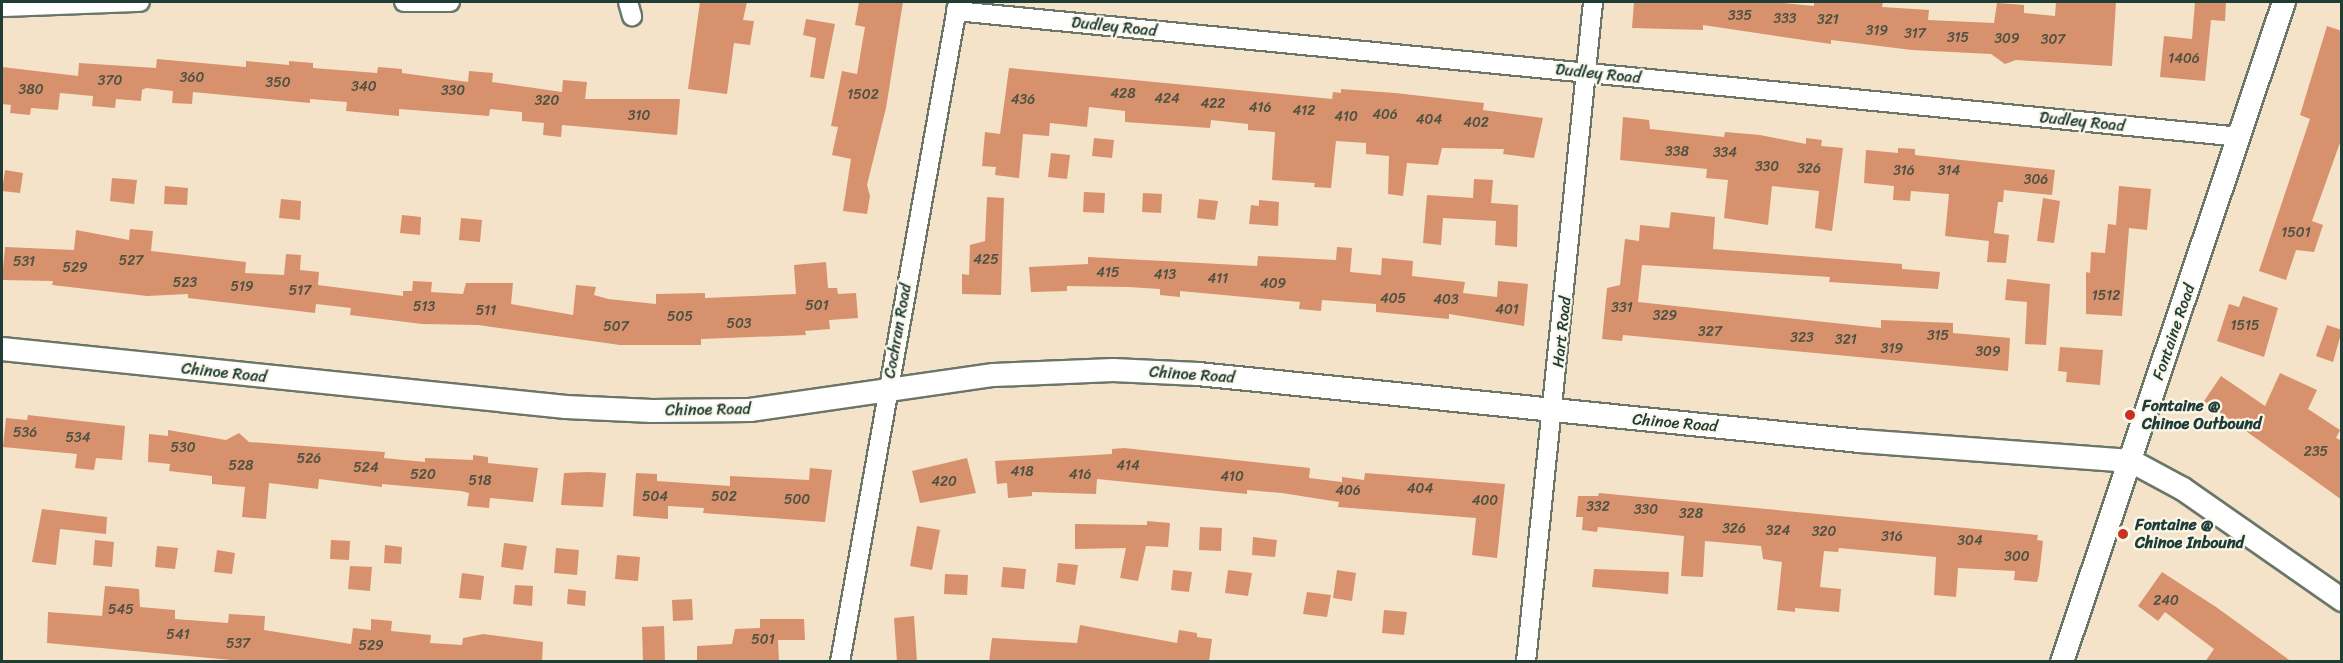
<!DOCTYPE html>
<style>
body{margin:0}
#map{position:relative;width:2343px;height:663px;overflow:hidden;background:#f4e3c8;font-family:Sriracha,sans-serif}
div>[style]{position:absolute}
.building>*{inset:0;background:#d8916d}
.roads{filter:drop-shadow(2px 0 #6a7768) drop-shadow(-2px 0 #6a7768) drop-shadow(0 2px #6a7768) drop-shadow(0 -2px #6a7768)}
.minor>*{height:18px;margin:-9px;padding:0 9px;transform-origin:9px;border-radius:9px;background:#fff}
.tertiary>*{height:22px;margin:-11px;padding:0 11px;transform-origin:11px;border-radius:11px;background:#fff}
.dots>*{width:16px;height:16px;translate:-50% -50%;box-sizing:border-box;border:3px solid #fbf7ec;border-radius:50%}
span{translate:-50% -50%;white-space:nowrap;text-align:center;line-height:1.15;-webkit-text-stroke:4.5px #fbf7ec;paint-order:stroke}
.number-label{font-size:14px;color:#4d5242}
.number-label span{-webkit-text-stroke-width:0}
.street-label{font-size:16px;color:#1f3d34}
.poi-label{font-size:16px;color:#1f3d34;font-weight:700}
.left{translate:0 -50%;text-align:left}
.frame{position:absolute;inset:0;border:3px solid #1f3d34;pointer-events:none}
</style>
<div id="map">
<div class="building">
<i style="clip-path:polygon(700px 2px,747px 2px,743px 20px,754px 21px,750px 45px,734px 43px,727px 94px,688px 89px)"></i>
<i style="clip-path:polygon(859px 2px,903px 2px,886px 108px,867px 185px,870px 196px,867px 214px,843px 211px,851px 159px,832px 155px,838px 127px,831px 126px,842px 71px,857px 74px,865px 27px,855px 25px)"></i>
<i style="clip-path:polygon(1634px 2px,1772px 2px,1814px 6px,1814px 2px,1883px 2px,1882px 7px,1929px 10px,1928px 20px,1994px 23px,1997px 3px,2024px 5px,2024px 13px,2055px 16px,2056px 2px,2116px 2px,2112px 66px,2016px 60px,2005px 64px,1991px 54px,1912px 50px,1831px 40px,1831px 44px,1703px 25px,1703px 30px,1632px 28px)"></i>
<i style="clip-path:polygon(2195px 2px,2226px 2px,2225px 21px,2211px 20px,2205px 81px,2160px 77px,2164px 36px,2192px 39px)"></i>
<i style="clip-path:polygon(806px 19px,835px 24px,824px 79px,810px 77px,816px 38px,803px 35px)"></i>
<i style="clip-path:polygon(2327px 26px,2342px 31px,2342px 137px,2312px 221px,2323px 225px,2314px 252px,2296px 250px,2286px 280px,2259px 271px,2310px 119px,2300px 115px)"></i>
<i style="clip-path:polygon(157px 59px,246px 67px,246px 61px,289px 65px,289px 61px,313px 63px,313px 68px,377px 73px,378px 67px,402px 69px,402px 73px,468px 82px,469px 71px,493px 73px,492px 82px,562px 92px,563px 80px,587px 82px,585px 99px,680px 99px,677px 135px,562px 125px,561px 137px,543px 135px,544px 123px,522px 121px,522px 112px,490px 109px,489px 116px,399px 109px,399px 116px,346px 111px,347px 102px,310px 99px,310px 103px,193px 92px,192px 104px,172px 103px,173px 91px,146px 88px,142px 90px,141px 101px,116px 99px,115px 108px,92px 106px,93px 96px,60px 93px,58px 110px,31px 108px,30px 115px,10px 113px,11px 105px,2px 104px,2px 67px,78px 76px,79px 63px,156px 68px)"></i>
<i style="clip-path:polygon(1009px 68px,1332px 99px,1333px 92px,1341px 93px,1341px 89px,1395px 93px,1484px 103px,1483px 110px,1543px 118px,1534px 158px,1503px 154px,1504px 149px,1442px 148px,1438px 165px,1407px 163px,1403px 196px,1388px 194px,1389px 156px,1366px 154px,1366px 143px,1336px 141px,1331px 188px,1314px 187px,1315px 183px,1272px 180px,1275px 132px,1248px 130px,1248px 124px,1211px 120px,1210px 128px,1125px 122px,1125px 111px,1089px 107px,1087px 127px,1050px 123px,1049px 136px,1023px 134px,1019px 178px,995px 175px,996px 167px,982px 166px,985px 132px,1000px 134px)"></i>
<i style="clip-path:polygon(1623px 117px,1649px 120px,1650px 129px,1724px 137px,1725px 132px,1760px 135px,1806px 144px,1806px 138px,1822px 140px,1821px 146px,1843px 148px,1832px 231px,1815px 228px,1819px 191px,1772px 186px,1768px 225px,1724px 218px,1728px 180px,1706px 178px,1707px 169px,1620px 160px)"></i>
<i style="clip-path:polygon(1094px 138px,1114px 140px,1112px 158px,1092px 156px)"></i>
<i style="clip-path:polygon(1898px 148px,1915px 149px,1915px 155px,2055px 170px,2052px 195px,2004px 190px,2003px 202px,1998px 202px,1994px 233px,2009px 235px,2006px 263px,1987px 262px,1989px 241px,1945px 236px,1949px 194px,1911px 191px,1910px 201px,1893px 200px,1894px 186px,1864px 183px,1866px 150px,1898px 153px)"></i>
<i style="clip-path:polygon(1051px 153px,1070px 155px,1067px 179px,1048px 177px)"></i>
<i style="clip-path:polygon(5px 170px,23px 173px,20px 193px,2px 191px)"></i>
<i style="clip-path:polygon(112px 178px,137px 180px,134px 204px,110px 201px)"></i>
<i style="clip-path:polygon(1474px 179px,1493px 180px,1491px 203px,1518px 205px,1517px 247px,1495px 245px,1496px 221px,1443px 218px,1441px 245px,1423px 243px,1427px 195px,1473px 198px)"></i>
<i style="clip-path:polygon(165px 186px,188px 188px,187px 205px,164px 204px)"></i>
<i style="clip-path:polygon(2119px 186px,2151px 189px,2147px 230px,2129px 228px,2122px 316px,2086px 314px,2086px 272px,2090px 273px,2091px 252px,2105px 253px,2108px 224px,2116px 225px)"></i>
<i style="clip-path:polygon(1084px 192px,1105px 193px,1104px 213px,1083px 212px)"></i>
<i style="clip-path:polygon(1143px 193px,1162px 194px,1161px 213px,1142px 212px)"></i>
<i style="clip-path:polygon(987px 197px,1004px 198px,1001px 295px,962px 294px,962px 274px,969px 275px,970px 245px,985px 241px)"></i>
<i style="clip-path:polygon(2043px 198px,2060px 201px,2054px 243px,2037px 241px)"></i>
<i style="clip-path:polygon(281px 199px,301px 201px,300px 220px,279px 218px)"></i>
<i style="clip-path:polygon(1199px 199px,1218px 201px,1215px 220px,1197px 218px)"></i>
<i style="clip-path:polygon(1259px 200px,1279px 202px,1278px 226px,1249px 224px,1251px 205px,1259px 206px)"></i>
<i style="clip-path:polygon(1671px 212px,1715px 217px,1713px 249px,1902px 264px,1902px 269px,1940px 272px,1938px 289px,1829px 282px,1830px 277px,1642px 265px,1638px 302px,1881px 328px,1881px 320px,1953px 323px,1953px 333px,2010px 338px,2008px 371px,1623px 335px,1622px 341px,1602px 339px,1607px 288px,1620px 285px,1625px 239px,1639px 241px,1640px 225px,1669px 228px)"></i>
<i style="clip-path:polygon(402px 215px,421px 217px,420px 235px,400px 233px)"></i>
<i style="clip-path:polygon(461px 218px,482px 220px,480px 242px,459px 240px)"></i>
<i style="clip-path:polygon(130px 229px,153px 231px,151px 251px,246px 262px,245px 273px,284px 275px,286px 254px,301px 255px,300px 270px,319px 272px,318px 285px,403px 296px,403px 291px,412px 291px,413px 281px,432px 282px,431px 292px,463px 294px,466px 283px,513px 283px,511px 304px,573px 315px,576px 285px,596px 287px,594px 295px,608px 299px,656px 304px,656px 294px,705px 293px,705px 298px,796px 294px,794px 265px,826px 262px,828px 288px,837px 288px,838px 294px,856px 293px,858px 318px,829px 320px,830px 329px,805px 331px,806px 335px,701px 339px,701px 345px,620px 345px,478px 325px,422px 324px,350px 315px,351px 308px,316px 304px,315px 313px,188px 298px,188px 294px,147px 296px,52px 285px,53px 281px,2px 280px,5px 247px,74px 250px,76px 230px,129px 240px)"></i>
<i style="clip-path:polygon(1337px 247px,1352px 248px,1350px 272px,1381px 275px,1382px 258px,1413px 261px,1412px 276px,1465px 282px,1463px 293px,1497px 297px,1498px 281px,1528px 284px,1524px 326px,1449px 314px,1449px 319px,1376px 312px,1376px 304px,1322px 300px,1321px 311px,1299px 309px,1300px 302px,1180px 291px,1180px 297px,1160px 295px,1160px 289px,1128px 287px,1067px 286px,1067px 291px,1031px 292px,1029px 267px,1088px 264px,1088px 257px,1257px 266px,1258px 256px,1336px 260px)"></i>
<i style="clip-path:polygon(2007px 279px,2050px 284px,2046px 345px,2025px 344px,2027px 302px,2005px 300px)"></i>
<i style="clip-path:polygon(2243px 296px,2278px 308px,2264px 357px,2217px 341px,2229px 304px,2239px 307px)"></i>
<i style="clip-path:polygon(2327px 325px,2342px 330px,2333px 362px,2316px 356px)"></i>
<i style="clip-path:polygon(2060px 347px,2103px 350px,2100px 385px,2066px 382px,2067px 372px,2058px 371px)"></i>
<i style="clip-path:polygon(2280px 373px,2317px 390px,2308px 409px,2340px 430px,2336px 438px,2342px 441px,2342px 500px,2204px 401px,2221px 376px,2265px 406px)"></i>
<i style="clip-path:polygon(28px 415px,125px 426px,122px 460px,96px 458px,94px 470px,75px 468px,77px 454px,3px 447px,6px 418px,27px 420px)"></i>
<i style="clip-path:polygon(168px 430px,226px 440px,239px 433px,249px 442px,385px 452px,384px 458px,425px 462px,425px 458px,473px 460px,473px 455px,488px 457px,488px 463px,538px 468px,533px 502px,490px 498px,489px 508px,467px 506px,469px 493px,461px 491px,382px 484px,382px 487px,319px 479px,318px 489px,269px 483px,266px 519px,242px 517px,245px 487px,212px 484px,212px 476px,169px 471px,170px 464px,148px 462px,149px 434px,168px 436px)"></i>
<i style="clip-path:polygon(1124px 448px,1310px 468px,1309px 478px,1342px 482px,1342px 477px,1364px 480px,1365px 473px,1505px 484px,1497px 558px,1472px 555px,1476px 518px,1338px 507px,1339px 502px,1282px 493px,1247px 490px,1247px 494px,1097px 479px,1096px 494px,1032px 492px,1032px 496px,1008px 498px,1007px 483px,997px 484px,995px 461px,1112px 454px,1112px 449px)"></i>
<i style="clip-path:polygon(967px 458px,976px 493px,920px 503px,912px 471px)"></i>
<i style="clip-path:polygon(810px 468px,832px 470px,825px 522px,703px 513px,704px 508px,668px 506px,668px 519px,633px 516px,636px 473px,657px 474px,657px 481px,730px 486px,730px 476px,809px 480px)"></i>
<i style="clip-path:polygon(588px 472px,606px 473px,603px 507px,561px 505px,564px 473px)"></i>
<i style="clip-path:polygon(1599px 493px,2038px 535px,2037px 540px,2043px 541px,2039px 575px,2037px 582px,2014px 580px,2015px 571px,1958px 568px,1956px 597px,1934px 595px,1936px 557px,1839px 548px,1838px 552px,1824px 551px,1820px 587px,1841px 589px,1839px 612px,1795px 608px,1795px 612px,1777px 610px,1782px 562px,1763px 559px,1761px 546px,1705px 541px,1703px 577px,1681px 576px,1684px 536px,1598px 527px,1597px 532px,1582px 530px,1583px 517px,1576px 517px,1578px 496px,1598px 496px)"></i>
<i style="clip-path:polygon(42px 509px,107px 517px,106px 534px,60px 529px,56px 565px,32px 562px)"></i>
<i style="clip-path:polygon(1147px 521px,1170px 523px,1168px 547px,1146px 546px,1138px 581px,1120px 578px,1126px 548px,1075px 549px,1075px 524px,1147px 525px)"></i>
<i style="clip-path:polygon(917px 526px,940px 530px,932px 570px,910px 566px)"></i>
<i style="clip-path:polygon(1200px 527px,1222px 528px,1221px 551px,1199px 550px)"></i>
<i style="clip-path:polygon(1253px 537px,1277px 540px,1275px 557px,1252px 555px)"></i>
<i style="clip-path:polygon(95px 540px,114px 542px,112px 567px,93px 565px)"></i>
<i style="clip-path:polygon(331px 540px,350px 541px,349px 560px,330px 559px)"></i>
<i style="clip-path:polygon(504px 543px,527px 546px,523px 570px,501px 567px)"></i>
<i style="clip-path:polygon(385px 545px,402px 547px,401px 564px,384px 563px)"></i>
<i style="clip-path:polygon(157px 546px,178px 548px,175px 569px,155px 567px)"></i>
<i style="clip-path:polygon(556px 548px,579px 550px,577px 575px,554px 573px)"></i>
<i style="clip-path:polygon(217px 550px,235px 553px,232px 574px,214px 572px)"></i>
<i style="clip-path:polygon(617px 555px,640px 557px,638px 581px,615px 579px)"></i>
<i style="clip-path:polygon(1058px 563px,1078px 565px,1075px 585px,1056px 582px)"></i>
<i style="clip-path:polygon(350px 566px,372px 567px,370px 591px,348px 589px)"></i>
<i style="clip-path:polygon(1003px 567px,1026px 569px,1024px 589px,1001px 587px)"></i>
<i style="clip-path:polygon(1594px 569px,1669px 572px,1668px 594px,1592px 587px)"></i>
<i style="clip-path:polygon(1173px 570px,1192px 572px,1189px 592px,1171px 590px)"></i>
<i style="clip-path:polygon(1228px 570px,1252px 573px,1248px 596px,1225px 593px)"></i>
<i style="clip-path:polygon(1337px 570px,1356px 573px,1352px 601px,1333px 598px)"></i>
<i style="clip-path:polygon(2162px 572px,2216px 607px,2292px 662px,2205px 662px,2214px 649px,2165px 612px,2158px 621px,2138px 606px)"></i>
<i style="clip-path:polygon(462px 573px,484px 576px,481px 600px,459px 598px)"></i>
<i style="clip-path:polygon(945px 574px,968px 575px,967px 595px,944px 594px)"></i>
<i style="clip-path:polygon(515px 585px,533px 586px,532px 606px,513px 604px)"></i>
<i style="clip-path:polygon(105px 586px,139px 589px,140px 607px,175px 610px,175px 619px,228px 623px,229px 614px,265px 616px,264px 630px,351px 644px,353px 628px,371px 630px,371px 619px,392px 621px,391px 631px,431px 635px,430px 643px,462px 645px,463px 638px,483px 634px,543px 642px,542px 662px,253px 662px,47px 643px,48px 612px,102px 616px)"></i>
<i style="clip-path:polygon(568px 589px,586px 591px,585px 606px,567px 604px)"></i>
<i style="clip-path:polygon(1307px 592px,1331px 595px,1327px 617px,1303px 614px)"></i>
<i style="clip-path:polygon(692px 599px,693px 620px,673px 621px,672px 600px)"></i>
<i style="clip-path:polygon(1384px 610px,1407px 612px,1404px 635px,1382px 633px)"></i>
<i style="clip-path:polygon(914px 616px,917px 662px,897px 662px,894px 618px)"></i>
<i style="clip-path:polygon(760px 619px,804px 619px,805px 640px,778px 640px,779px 662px,697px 662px,697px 646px,732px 644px,735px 629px,760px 628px)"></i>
<i style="clip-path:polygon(1080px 625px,1177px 643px,1179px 630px,1197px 633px,1197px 637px,1212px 639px,1209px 662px,989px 662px,992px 638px,1077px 643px)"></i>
<i style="clip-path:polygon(664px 626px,665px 662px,643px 662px,642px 627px)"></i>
</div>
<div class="roads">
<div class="minor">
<i style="left:404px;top:2px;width:46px"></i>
<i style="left:628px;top:2px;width:15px;rotate:74deg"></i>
<i style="left:2px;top:7px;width:138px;rotate:-2.1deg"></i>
<i style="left:956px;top:11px;width:1290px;rotate:5.6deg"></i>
<i style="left:840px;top:662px;width:670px;rotate:-79.86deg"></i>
<i style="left:1526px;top:662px;width:663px;rotate:-84.2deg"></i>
</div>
<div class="tertiary">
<i style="left:2px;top:349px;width:567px;rotate:5.87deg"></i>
<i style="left:566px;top:407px;width:86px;rotate:2.7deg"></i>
<i style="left:652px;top:411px;width:98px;rotate:-0.6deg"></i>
<i style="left:750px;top:410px;width:246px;rotate:-8.2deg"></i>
<i style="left:994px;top:375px;width:119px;rotate:-2.4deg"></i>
<i style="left:1113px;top:370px;width:85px;rotate:2.7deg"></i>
<i style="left:1198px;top:374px;width:665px;rotate:5.78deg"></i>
<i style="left:1860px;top:441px;width:272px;rotate:4.2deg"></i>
<i style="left:2131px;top:461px;width:59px;rotate:28.3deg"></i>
<i style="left:2183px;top:489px;width:194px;rotate:34.9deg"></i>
<i style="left:2062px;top:662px;width:696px;rotate:-71.41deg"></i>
</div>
</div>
<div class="dots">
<i style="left:2130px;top:415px;background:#c8321e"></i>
<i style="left:2123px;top:534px;background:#c8321e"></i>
</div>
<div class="number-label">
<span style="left:1740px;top:16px">335</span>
<span style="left:1785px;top:19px">333</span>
<span style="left:1828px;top:20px">321</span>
<span style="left:1877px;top:31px">319</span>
<span style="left:1915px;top:34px">317</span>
<span style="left:1958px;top:38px">315</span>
<span style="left:2007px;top:39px">309</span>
<span style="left:2053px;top:40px">307</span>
<span style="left:2184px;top:59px">1406</span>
<span style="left:192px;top:78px">360</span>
<span style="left:110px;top:81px">370</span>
<span style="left:278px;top:83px">350</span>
<span style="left:364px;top:87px">340</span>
<span style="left:31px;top:90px">380</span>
<span style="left:453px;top:91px">330</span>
<span style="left:1123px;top:94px">428</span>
<span style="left:863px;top:95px">1502</span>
<span style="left:1167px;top:99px">424</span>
<span style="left:1023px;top:100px">436</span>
<span style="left:547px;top:101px">320</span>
<span style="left:1213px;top:104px">422</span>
<span style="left:1260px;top:108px">416</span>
<span style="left:1304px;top:111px">412</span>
<span style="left:1385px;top:115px">406</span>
<span style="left:639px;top:116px">310</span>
<span style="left:1346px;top:117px">410</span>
<span style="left:1429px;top:120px">404</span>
<span style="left:1476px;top:123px">402</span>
<span style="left:1677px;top:152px">338</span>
<span style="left:1725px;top:153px">334</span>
<span style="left:1767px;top:167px">330</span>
<span style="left:1809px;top:169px">326</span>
<span style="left:1904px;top:171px">316</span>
<span style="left:1949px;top:171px">314</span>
<span style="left:2036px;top:180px">306</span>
<span style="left:2296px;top:233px">1501</span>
<span style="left:986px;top:260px">425</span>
<span style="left:131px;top:261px">527</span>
<span style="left:24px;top:262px">531</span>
<span style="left:75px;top:268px">529</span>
<span style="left:1108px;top:273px">415</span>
<span style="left:1165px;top:275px">413</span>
<span style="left:1218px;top:279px">411</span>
<span style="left:185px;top:283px">523</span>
<span style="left:1273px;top:284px">409</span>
<span style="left:242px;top:287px">519</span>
<span style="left:300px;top:291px">517</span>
<span style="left:2106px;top:296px">1512</span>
<span style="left:1393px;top:299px">405</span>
<span style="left:1446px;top:300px">403</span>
<span style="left:817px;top:306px">501</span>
<span style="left:424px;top:307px">513</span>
<span style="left:1622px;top:308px">331</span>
<span style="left:1507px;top:310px">401</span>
<span style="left:486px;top:311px">511</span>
<span style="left:1665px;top:316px">329</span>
<span style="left:680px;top:317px">505</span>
<span style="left:739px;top:324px">503</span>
<span style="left:2245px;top:326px">1515</span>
<span style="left:616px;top:327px">507</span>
<span style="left:1710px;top:332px">327</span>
<span style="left:1938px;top:336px">315</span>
<span style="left:1802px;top:338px">323</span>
<span style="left:1846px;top:340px">321</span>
<span style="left:1892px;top:349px">319</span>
<span style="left:1988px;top:352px">309</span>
<span style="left:25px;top:433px">536</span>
<span style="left:78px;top:438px">534</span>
<span style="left:183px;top:448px">530</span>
<span style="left:2316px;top:452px">235</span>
<span style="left:309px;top:459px">526</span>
<span style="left:241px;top:466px">528</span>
<span style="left:1128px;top:466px">414</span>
<span style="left:366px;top:468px">524</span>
<span style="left:1022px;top:472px">418</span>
<span style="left:423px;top:475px">520</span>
<span style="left:1080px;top:475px">416</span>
<span style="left:1232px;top:477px">410</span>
<span style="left:480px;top:481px">518</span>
<span style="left:944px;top:482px">420</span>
<span style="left:1420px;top:489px">404</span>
<span style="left:1348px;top:491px">406</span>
<span style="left:655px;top:497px">504</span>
<span style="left:724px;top:497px">502</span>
<span style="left:797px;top:500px">500</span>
<span style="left:1485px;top:501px">400</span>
<span style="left:1598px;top:507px">332</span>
<span style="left:1646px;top:510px">330</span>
<span style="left:1691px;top:514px">328</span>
<span style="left:1734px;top:529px">326</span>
<span style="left:1778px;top:531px">324</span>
<span style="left:1824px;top:532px">320</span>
<span style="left:1892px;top:537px">316</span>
<span style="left:1970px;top:541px">304</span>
<span style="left:2017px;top:557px">300</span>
<span style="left:2166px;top:601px">240</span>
<span style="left:121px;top:610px">545</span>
<span style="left:178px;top:635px">541</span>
<span style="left:763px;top:640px">501</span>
<span style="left:238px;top:644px">537</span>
<span style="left:371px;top:646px">529</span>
</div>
<div class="street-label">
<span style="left:1114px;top:27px;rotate:6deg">Dudley Road</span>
<span style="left:1598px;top:74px;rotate:6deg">Dudley Road</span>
<span style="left:2082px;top:122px;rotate:6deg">Dudley Road</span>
<span style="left:898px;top:331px;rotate:-80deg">Cochran Road</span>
<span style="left:1562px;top:332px;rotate:-84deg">Hart Road</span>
<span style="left:2174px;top:332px;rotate:-71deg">Fontaine Road</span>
<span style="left:224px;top:373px;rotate:6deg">Chinoe Road</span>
<span style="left:1192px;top:375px;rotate:4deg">Chinoe Road</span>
<span style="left:708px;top:410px;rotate:-1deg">Chinoe Road</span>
<span style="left:1675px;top:423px;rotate:5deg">Chinoe Road</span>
</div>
<div class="poi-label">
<span class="left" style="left:2142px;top:415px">Fontaine @<br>Chinoe Outbound</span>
<span class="left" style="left:2135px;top:534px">Fontaine @<br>Chinoe Inbound</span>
</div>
<div class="frame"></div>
</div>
